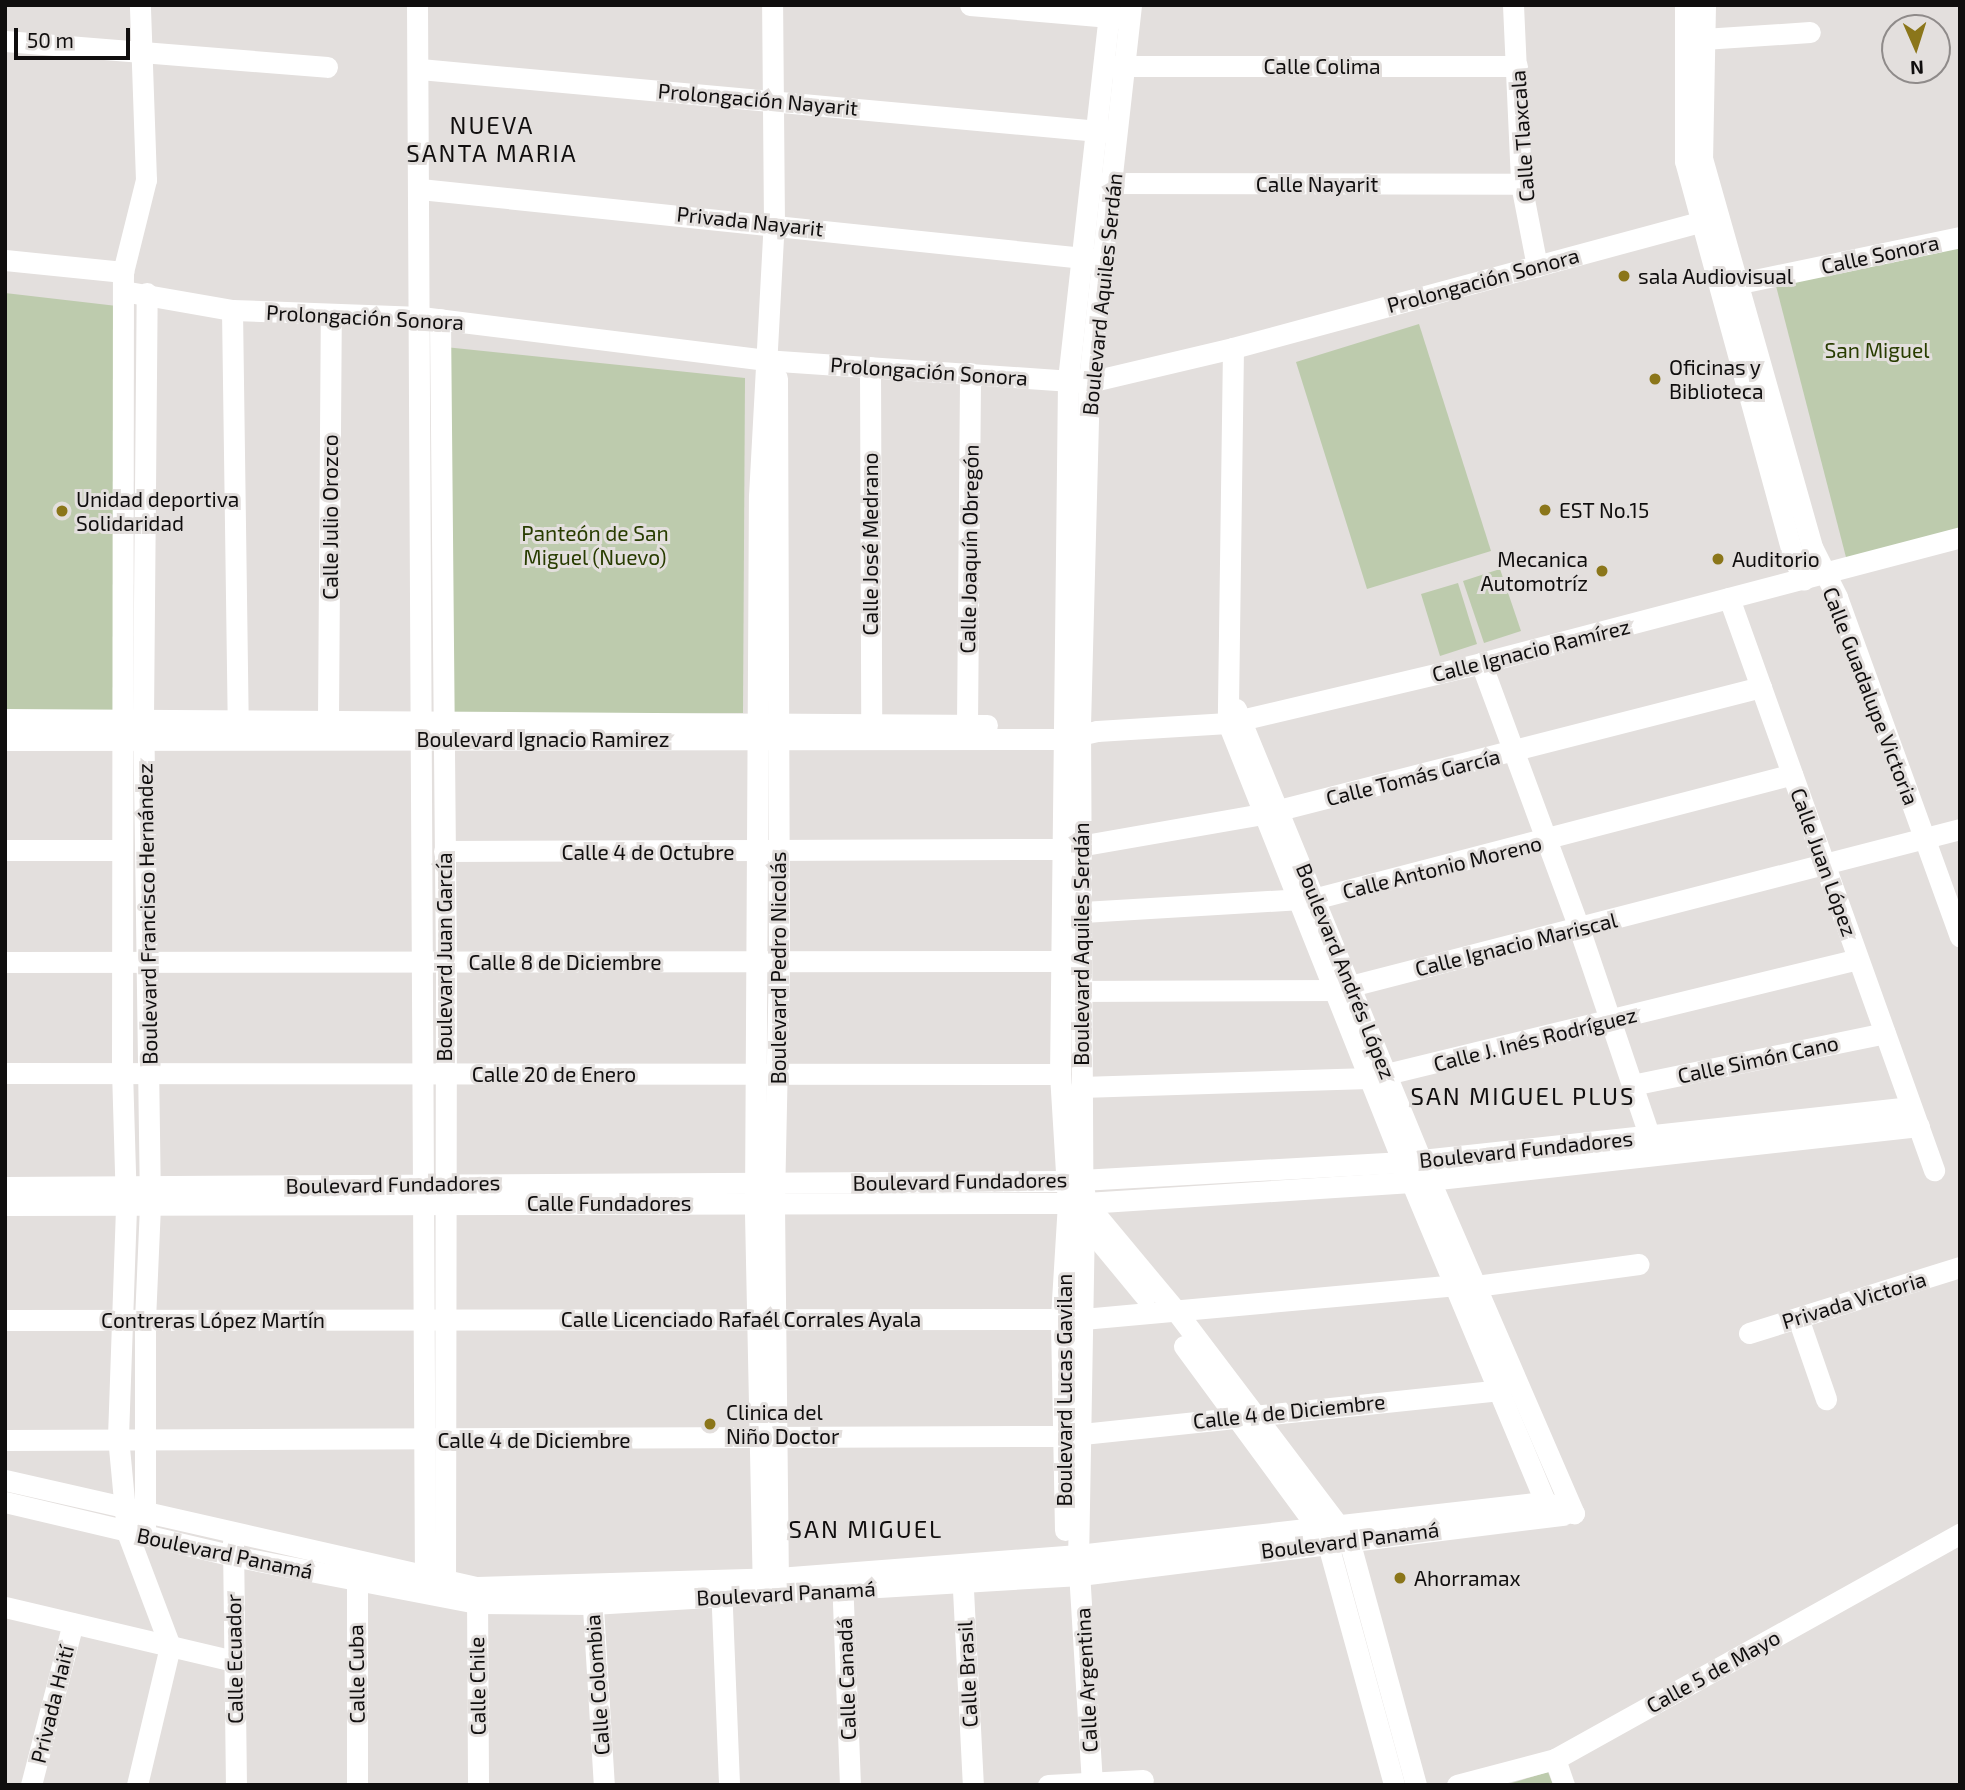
<!DOCTYPE html>
<meta charset="utf-8">
<style>
body{margin:0}
#map{position:relative;width:1965px;height:1790px;overflow:hidden;background:#e3dfdd;font-family:"Exo 2",sans-serif}
div>[style]{position:absolute}
.green>*{inset:0;background:#bdcbad}
.minor>*{height:21px;margin:-10.5px;padding:0 10.5px;transform-origin:10.5px;border-radius:10.5px;background:#fff}
.dots>*{width:19px;height:19px;translate:-50% -50%;box-sizing:border-box;border:4px solid #e3dfdd;border-radius:50%}
span{translate:-50% -50%;white-space:nowrap;text-align:center;line-height:1.15;-webkit-text-stroke:6px #e3dfdd;paint-order:stroke}
.street-label{font-size:21px;color:#100e0e}
.poi-label{font-size:21px;color:#100e0e}
.left{translate:0 -50%;text-align:left}
.right{translate:-100% -50%;text-align:right}
.park-label{font-size:21px;color:#283c00}
.quarter-label{font-size:24px;color:#100e0e;letter-spacing:2px}
.frame{position:absolute;inset:0;border:7px solid #100e0e;pointer-events:none}
.north{position:absolute;left:1881px;top:14px;width:70px;height:70px;box-sizing:border-box;background:#e3dfdd;border:2px solid #8f8b8a;border-radius:50%;rotate:177deg;font-size:19px;font-weight:700;line-height:28px;text-align:center;color:#100e0e}
.north::after{content:'';display:block;margin:auto;width:24px;height:32px;background:#8b761a;clip-path:polygon(50% 0,100% 100%,50% 72%,0 100%)}
.scale{position:absolute;left:14px;top:28px;width:116px;height:32px;box-sizing:border-box;border:4px solid #100e0e;border-top:0;padding-left:9px;font-size:21px;line-height:24px;white-space:nowrap;color:#100e0e;-webkit-text-stroke:5px #e3dfdd;paint-order:stroke}
</style>
<div id="map">
<div class="green">
<i style="clip-path:polygon(1960px 247px,1960px 533px,1848px 565px,1776px 286px)"></i>
<i style="clip-path:polygon(5px 293px,117px 306px,120px 716px,5px 717px)"></i>
<i style="clip-path:polygon(1419px 324px,1491px 551px,1367px 589px,1296px 362px)"></i>
<i style="clip-path:polygon(445px 347px,745px 378px,743px 713px,448px 716px)"></i>
<i style="clip-path:polygon(1500px 569px,1521px 631px,1484px 643px,1463px 581px)"></i>
<i style="clip-path:polygon(1458px 583px,1477px 644px,1440px 656px,1421px 594px)"></i>
<i style="clip-path:polygon(1548px 1772px,1553px 1785px,1505px 1785px)"></i>
</div>
<div class="minor">
<i style="left:417px;top:5px;width:1587px;rotate:89.71deg"></i>
<i style="left:970px;top:5px;width:152px;rotate:4.9deg"></i>
<i style="left:1110px;top:5px;width:378px;rotate:96.4deg"></i>
<i style="left:1068px;top:381px;width:693px;rotate:90.66deg"></i>
<i style="left:1060px;top:1074px;width:129px;rotate:86.5deg"></i>
<i style="left:1068px;top:1203px;width:121px;rotate:50.4deg"></i>
<i style="left:1131px;top:5px;width:379px;rotate:96.4deg"></i>
<i style="left:1089px;top:382px;width:343px;rotate:91.5deg"></i>
<i style="left:1080px;top:725px;width:455px;rotate:89.7deg"></i>
<i style="left:1082px;top:1180px;width:23px;rotate:80deg"></i>
<i style="left:1086px;top:1203px;width:141px;rotate:50.2deg"></i>
<i style="left:1176px;top:1311px;width:287px;rotate:52.9deg"></i>
<i style="left:1349px;top:1540px;width:254px;rotate:74.7deg"></i>
<i style="left:1513px;top:5px;width:179px;rotate:87.4deg"></i>
<i style="left:1521px;top:184px;width:84px;rotate:79deg"></i>
<i style="left:1685px;top:5px;width:156px;rotate:90deg"></i>
<i style="left:1685px;top:161px;width:410px;rotate:74.7deg"></i>
<i style="left:1793px;top:557px;width:25px;rotate:64deg"></i>
<i style="left:1705px;top:5px;width:153px;rotate:91.1deg"></i>
<i style="left:1702px;top:158px;width:406px;rotate:74.2deg"></i>
<i style="left:1813px;top:549px;width:54px;rotate:63.4deg"></i>
<i style="left:1837px;top:597px;width:361px;rotate:70.1deg"></i>
<i style="left:1703px;top:39px;width:107px;rotate:-3.7deg"></i>
<i style="left:5px;top:41px;width:323px;rotate:4.6deg"></i>
<i style="left:1114px;top:66px;width:403px"></i>
<i style="left:420px;top:69px;width:692px;rotate:5.22deg"></i>
<i style="left:1100px;top:183px;width:421px;rotate:0.1deg"></i>
<i style="left:420px;top:189px;width:677px;rotate:5.94deg"></i>
<i style="left:5px;top:260px;width:119px;rotate:5.8deg"></i>
<i style="left:1726px;top:286px;width:239px;rotate:-11.8deg"></i>
<i style="left:123px;top:291px;width:111px;rotate:9.9deg"></i>
<i style="left:232px;top:310px;width:189px;rotate:2.1deg"></i>
<i style="left:421px;top:317px;width:346px;rotate:7.1deg"></i>
<i style="left:764px;top:360px;width:326px;rotate:3.9deg"></i>
<i style="left:1089px;top:382px;width:148px;rotate:-13.3deg"></i>
<i style="left:1233px;top:348px;width:502px;rotate:-15.12deg"></i>
<i style="left:232px;top:310px;width:409px;rotate:89.2deg"></i>
<i style="left:440px;top:319px;width:643px;rotate:89.47deg"></i>
<i style="left:446px;top:962px;width:629px;rotate:90.09deg"></i>
<i style="left:1233px;top:348px;width:375px;rotate:90.8deg"></i>
<i style="left:1228px;top:723px;width:473px;rotate:68.3deg"></i>
<i style="left:1403px;top:1162px;width:368px;rotate:67.3deg"></i>
<i style="left:870px;top:367px;width:353px;rotate:89.8deg"></i>
<i style="left:777px;top:378px;width:584px;rotate:89.8deg"></i>
<i style="left:779px;top:962px;width:242px;rotate:91.2deg"></i>
<i style="left:774px;top:1204px;width:388px;rotate:89.4deg"></i>
<i style="left:1729px;top:598px;width:608px;rotate:70.28deg"></i>
<i style="left:1481px;top:663px;width:283px;rotate:69.7deg"></i>
<i style="left:1579px;top:928px;width:230px;rotate:71.3deg"></i>
<i style="left:1236px;top:709px;width:487px;rotate:67.7deg"></i>
<i style="left:1421px;top:1160px;width:385px;rotate:66.6deg"></i>
<i style="left:5px;top:719px;width:982px;rotate:0.35deg"></i>
<i style="left:328px;top:719px;width:403px;rotate:-89.6deg"></i>
<i style="left:967px;top:724px;width:351px;rotate:-89.5deg"></i>
<i style="left:5px;top:740px;width:1057px;rotate:-0.05deg"></i>
<i style="left:1062px;top:739px;width:36px;rotate:-13deg"></i>
<i style="left:1097px;top:731px;width:131px;rotate:-3.5deg"></i>
<i style="left:1228px;top:723px;width:260px;rotate:-13.3deg"></i>
<i style="left:1481px;top:663px;width:495px;rotate:-14.7deg"></i>
<i style="left:5px;top:850px;width:117px"></i>
<i style="left:444px;top:851px;width:618px;rotate:-0.19deg"></i>
<i style="left:1062px;top:849px;width:204px;rotate:-9.9deg"></i>
<i style="left:1263px;top:814px;width:514px;rotate:-14.31deg"></i>
<i style="left:1083px;top:912px;width:234px;rotate:-3.4deg"></i>
<i style="left:1317px;top:898px;width:491px;rotate:-14.6deg"></i>
<i style="left:5px;top:962px;width:1069px;rotate:-0.05deg"></i>
<i style="left:1069px;top:991px;width:266px;rotate:-0.2deg"></i>
<i style="left:1335px;top:990px;width:645px;rotate:-14.45deg"></i>
<i style="left:5px;top:1073px;width:1055px;rotate:0.05deg"></i>
<i style="left:1632px;top:1085px;width:258px;rotate:-11.6deg"></i>
<i style="left:1081px;top:1087px;width:289px;rotate:-1.8deg"></i>
<i style="left:1370px;top:1078px;width:502px;rotate:-13.7deg"></i>
<i style="left:5px;top:1187px;width:1058px;rotate:-0.32deg"></i>
<i style="left:1063px;top:1181px;width:341px;rotate:-3.2deg"></i>
<i style="left:1403px;top:1162px;width:511px;rotate:-6.18deg"></i>
<i style="left:5px;top:1205px;width:1081px;rotate:-0.11deg"></i>
<i style="left:1086px;top:1203px;width:326px;rotate:-3.7deg"></i>
<i style="left:1411px;top:1182px;width:511px;rotate:-6.29deg"></i>
<i style="left:1084px;top:1219px;width:336px;rotate:91deg"></i>
<i style="left:1078px;top:1555px;width:230px;rotate:86.5deg"></i>
<i style="left:1476px;top:1286px;width:164px;rotate:-7.7deg"></i>
<i style="left:1798px;top:1318px;width:86px;rotate:70.9deg"></i>
<i style="left:5px;top:1320px;width:1078px;rotate:-0.05deg"></i>
<i style="left:1083px;top:1319px;width:373px;rotate:-5.2deg"></i>
<i style="left:1749px;top:1333px;width:221px;rotate:-17.4deg"></i>
<i style="left:1184px;top:1346px;width:242px;rotate:53.7deg"></i>
<i style="left:1327px;top:1541px;width:253px;rotate:74.6deg"></i>
<i style="left:5px;top:1440px;width:1058px;rotate:-0.22deg"></i>
<i style="left:1063px;top:1436px;width:437px;rotate:-6deg"></i>
<i style="left:5px;top:1480px;width:484px;rotate:12.8deg"></i>
<i style="left:477px;top:1587px;width:301px;rotate:-1.7deg"></i>
<i style="left:778px;top:1578px;width:301px;rotate:-4.4deg"></i>
<i style="left:1078px;top:1555px;width:470px;rotate:-6.5deg"></i>
<i style="left:1545px;top:1502px;width:31px;rotate:21deg"></i>
<i style="left:5px;top:1502px;width:234px;rotate:13.3deg"></i>
<i style="left:233px;top:1556px;width:248px;rotate:10.9deg"></i>
<i style="left:476px;top:1603px;width:116px;rotate:0.5deg"></i>
<i style="left:592px;top:1604px;width:489px;rotate:-3.4deg"></i>
<i style="left:1080px;top:1575px;width:487px;rotate:-7.1deg"></i>
<i style="left:145px;top:1528px;width:208px;rotate:-90deg"></i>
<i style="left:145px;top:1320px;width:115px;rotate:-87.5deg"></i>
<i style="left:150px;top:1205px;width:486px;rotate:-90.8deg"></i>
<i style="left:143px;top:719px;width:426px;rotate:-89.5deg"></i>
<i style="left:1065px;top:1530px;width:213px;rotate:-91.1deg"></i>
<i style="left:1061px;top:1317px;width:114px;rotate:-86.5deg"></i>
<i style="left:233px;top:1542px;width:243px;rotate:89.3deg"></i>
<i style="left:357px;top:1566px;width:219px;rotate:90deg"></i>
<i style="left:962px;top:1570px;width:215px;rotate:87.1deg"></i>
<i style="left:842px;top:1577px;width:208px;rotate:87.8deg"></i>
<i style="left:721px;top:1584px;width:201px;rotate:87.7deg"></i>
<i style="left:477px;top:1591px;width:194px;rotate:89.7deg"></i>
<i style="left:592px;top:1591px;width:194px;rotate:86.5deg"></i>
<i style="left:763px;top:1595px;width:392px;rotate:-91.2deg"></i>
<i style="left:755px;top:1203px;width:707px;rotate:-89.68deg"></i>
<i style="left:759px;top:496px;width:273px;rotate:-86.9deg"></i>
<i style="left:774px;top:223px;width:218px;rotate:-90.5deg"></i>
<i style="left:5px;top:1607px;width:235px;rotate:13.3deg"></i>
<i style="left:1555px;top:1759px;width:28px;rotate:71deg"></i>
<i style="left:31px;top:1785px;width:167px;rotate:-75.5deg"></i>
<i style="left:137px;top:1785px;width:143px;rotate:-76.6deg"></i>
<i style="left:170px;top:1646px;width:122px;rotate:-110.7deg"></i>
<i style="left:127px;top:1532px;width:95px;rotate:-95.4deg"></i>
<i style="left:118px;top:1437px;width:232px;rotate:-88deg"></i>
<i style="left:126px;top:1205px;width:132px;rotate:-91.7deg"></i>
<i style="left:122px;top:1073px;width:801px;rotate:-89.93deg"></i>
<i style="left:123px;top:272px;width:95px;rotate:-76deg"></i>
<i style="left:146px;top:180px;width:175px;rotate:-92deg"></i>
<i style="left:1048px;top:1785px;width:95px;rotate:-3deg"></i>
<i style="left:1457px;top:1785px;width:101px;rotate:-14.9deg"></i>
<i style="left:1555px;top:1759px;width:463px;rotate:-29.1deg"></i>
</div>
<div class="dots">
<i style="left:1624px;top:276px;background:#8b761a"></i>
<i style="left:1655px;top:379px;background:#8b761a"></i>
<i style="left:1545px;top:510px;background:#8b761a"></i>
<i style="left:62px;top:511px;background:#8b761a"></i>
<i style="left:1718px;top:559px;background:#8b761a"></i>
<i style="left:1602px;top:571px;background:#8b761a"></i>
<i style="left:710px;top:1424px;background:#8b761a"></i>
<i style="left:1400px;top:1578px;background:#8b761a"></i>
</div>
<div class="street-label">
<span style="left:1322px;top:66px">Calle Colima</span>
<span style="left:758px;top:99px;rotate:5deg">Prolongación Nayarit</span>
<span style="left:1522px;top:136px;rotate:-94deg">Calle Tlaxcala</span>
<span style="left:1317px;top:184px">Calle Nayarit</span>
<span style="left:750px;top:221px;rotate:6deg">Privada Nayarit</span>
<span style="left:1880px;top:254px;rotate:-12deg">Calle Sonora</span>
<span style="left:1483px;top:280px;rotate:-15deg">Prolongación Sonora</span>
<span style="left:1102px;top:294px;rotate:-84deg">Boulevard Aquiles Serdán</span>
<span style="left:365px;top:317px;rotate:3deg">Prolongación Sonora</span>
<span style="left:929px;top:371px;rotate:4deg">Prolongación Sonora</span>
<span style="left:330px;top:517px;rotate:-90deg">Calle Julio Orozco</span>
<span style="left:870px;top:544px;rotate:-90deg">Calle José Medrano</span>
<span style="left:969px;top:549px;rotate:-89deg">Calle Joaquín Obregón</span>
<span style="left:1531px;top:650px;rotate:-14deg">Calle Ignacio Ramírez</span>
<span style="left:1871px;top:696px;rotate:69deg">Calle Guadalupe Victoria</span>
<span style="left:543px;top:739px">Boulevard Ignacio Ramirez</span>
<span style="left:1413px;top:777px;rotate:-14deg">Calle Tomás García</span>
<span style="left:648px;top:852px">Calle 4 de Octubre</span>
<span style="left:1824px;top:862px;rotate:70deg">Calle Juan López</span>
<span style="left:1442px;top:867px;rotate:-14deg">Calle Antonio Moreno</span>
<span style="left:147px;top:914px;rotate:-91deg">Boulevard Francisco Hernández</span>
<span style="left:1081px;top:944px;rotate:-90deg">Boulevard Aquiles Serdán</span>
<span style="left:1516px;top:944px;rotate:-14deg">Calle Ignacio Mariscal</span>
<span style="left:444px;top:957px;rotate:-90deg">Boulevard Juan García</span>
<span style="left:565px;top:962px">Calle 8 de Diciembre</span>
<span style="left:778px;top:968px;rotate:-90deg">Boulevard Pedro Nicolás</span>
<span style="left:1346px;top:971px;rotate:68deg">Boulevard Andrés López</span>
<span style="left:1535px;top:1039px;rotate:-14deg">Calle J. Inés Rodríguez</span>
<span style="left:1758px;top:1059px;rotate:-12deg">Calle Simón Cano</span>
<span style="left:554px;top:1074px">Calle 20 de Enero</span>
<span style="left:1526px;top:1149px;rotate:-6deg">Boulevard Fundadores</span>
<span style="left:960px;top:1181px;rotate:-1deg">Boulevard Fundadores</span>
<span style="left:393px;top:1184px;rotate:-1deg">Boulevard Fundadores</span>
<span style="left:609px;top:1203px">Calle Fundadores</span>
<span style="left:1854px;top:1300px;rotate:-17deg">Privada Victoria</span>
<span style="left:741px;top:1319px">Calle Licenciado Rafaél Corrales Ayala</span>
<span style="left:213px;top:1320px">Contreras López Martín</span>
<span style="left:1064px;top:1390px;rotate:-90deg">Boulevard Lucas Gavilan</span>
<span style="left:1289px;top:1411px;rotate:-6deg">Calle 4 de Diciembre</span>
<span style="left:534px;top:1440px">Calle 4 de Diciembre</span>
<span style="left:1350px;top:1540px;rotate:-7deg">Boulevard Panamá</span>
<span style="left:225px;top:1553px;rotate:12deg">Boulevard Panamá</span>
<span style="left:786px;top:1593px;rotate:-3deg">Boulevard Panamá</span>
<span style="left:234px;top:1659px;rotate:-91deg">Calle Ecuador</span>
<span style="left:1713px;top:1671px;rotate:-29deg">Calle 5 de Mayo</span>
<span style="left:356px;top:1674px;rotate:-91deg">Calle Cuba</span>
<span style="left:967px;top:1674px;rotate:-93deg">Calle Brasil</span>
<span style="left:846px;top:1679px;rotate:-92deg">Calle Canadá</span>
<span style="left:1086px;top:1680px;rotate:-93deg">Calle Argentina</span>
<span style="left:597px;top:1685px;rotate:-94deg">Calle Colombia</span>
<span style="left:477px;top:1686px;rotate:-91deg">Calle Chile</span>
<span style="left:52px;top:1704px;rotate:-76deg">Privada Haití</span>
</div>
<div class="poi-label">
<span class="left" style="left:1638px;top:276px">sala Audiovisual</span>
<span class="left" style="left:1669px;top:379px">Oficinas y<br>Biblioteca</span>
<span class="left" style="left:76px;top:511px">Unidad deportiva<br>Solidaridad</span>
<span class="left" style="left:1559px;top:510px">EST No.15</span>
<span class="right" style="left:1588px;top:571px">Mecanica<br>Automotríz</span>
<span class="left" style="left:1732px;top:559px">Auditorio</span>
<span class="left" style="left:726px;top:1424px">Clinica del<br>Niño Doctor</span>
<span class="left" style="left:1414px;top:1578px">Ahorramax</span>
</div>
<div class="park-label">
<span style="left:1877px;top:350px">San Miguel</span>
<span style="left:595px;top:545px">Panteón de San<br>Miguel (Nuevo)</span>
</div>
<div class="quarter-label">
<span style="left:492px;top:139px">NUEVA<br>SANTA MARIA</span>
<span style="left:1523px;top:1096px">SAN MIGUEL PLUS</span>
<span style="left:866px;top:1529px">SAN MIGUEL</span>
</div>
<div class="frame"></div>
<div class="north">N</div>
<div class="scale">50 m</div>
</div>
